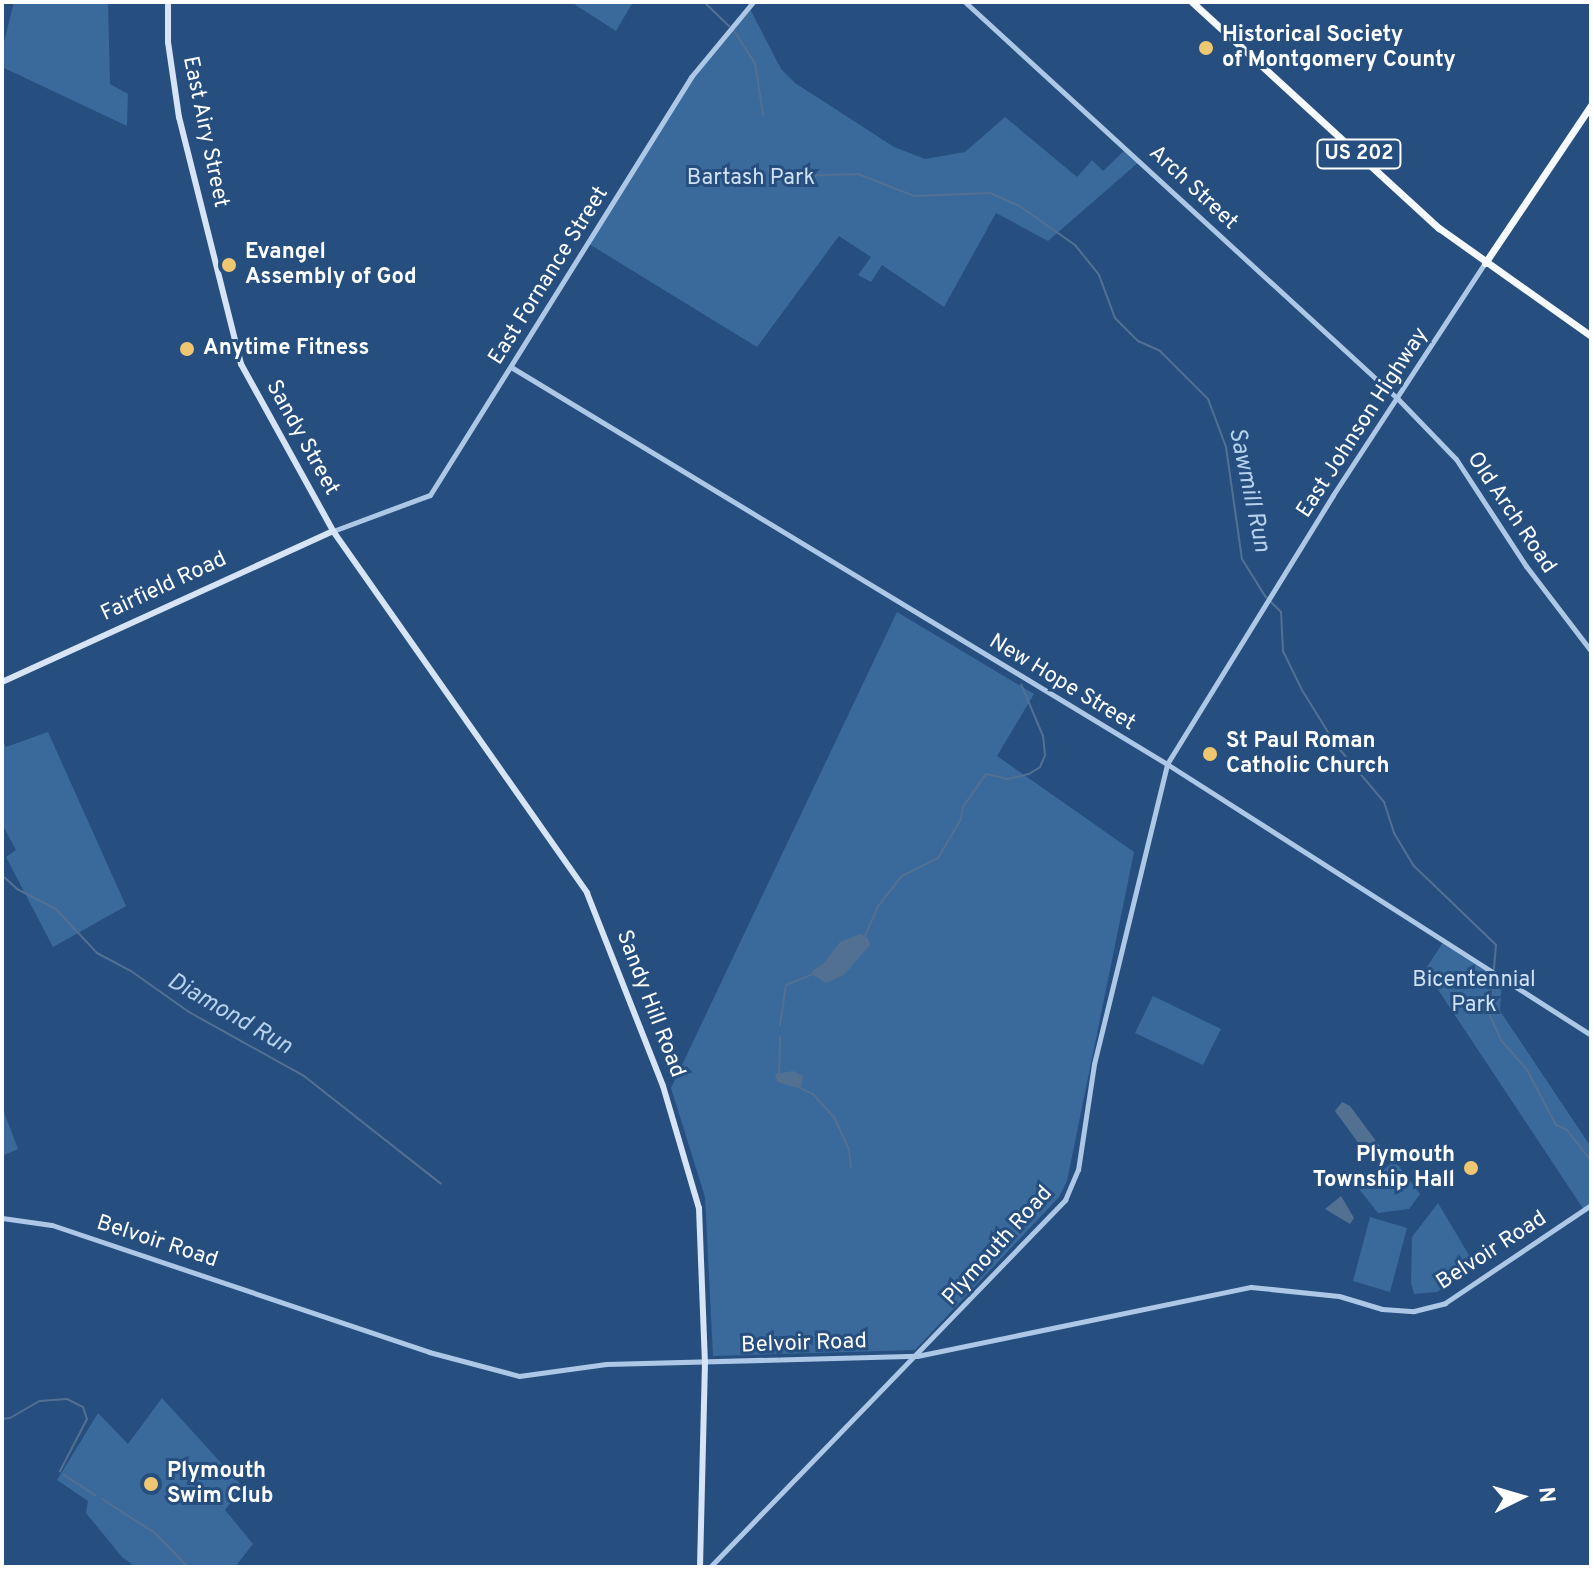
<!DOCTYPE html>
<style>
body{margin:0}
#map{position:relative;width:1593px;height:1569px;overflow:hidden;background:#264f7f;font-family:Overpass,sans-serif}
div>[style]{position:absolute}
.green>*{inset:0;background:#3a699c}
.water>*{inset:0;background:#527092}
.stream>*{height:2px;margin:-1px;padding:0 1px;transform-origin:1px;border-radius:1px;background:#527092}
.tertiary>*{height:5px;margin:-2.5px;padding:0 2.5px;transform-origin:2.5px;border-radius:2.5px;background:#acc8e6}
.secondary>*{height:6px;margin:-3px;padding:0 3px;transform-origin:3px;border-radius:3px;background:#d6e4f5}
.trunk>*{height:7px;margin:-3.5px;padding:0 3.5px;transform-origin:3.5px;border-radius:3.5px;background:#f6fafe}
.dots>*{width:22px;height:22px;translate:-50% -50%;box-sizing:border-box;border:4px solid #264f7f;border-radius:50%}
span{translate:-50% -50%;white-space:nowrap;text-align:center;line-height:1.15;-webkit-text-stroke:6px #264f7f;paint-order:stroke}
.shield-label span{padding:2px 6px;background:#264f7f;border:2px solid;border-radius:6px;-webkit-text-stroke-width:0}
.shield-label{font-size:20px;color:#fff;font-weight:700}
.poi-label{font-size:22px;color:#fff;font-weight:700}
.left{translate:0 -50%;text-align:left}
.right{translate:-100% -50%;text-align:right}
.street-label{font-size:22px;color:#fff}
.park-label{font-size:22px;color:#cfe1f5}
.water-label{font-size:24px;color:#b7d2ed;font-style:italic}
.frame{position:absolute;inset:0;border:4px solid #fff;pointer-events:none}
.north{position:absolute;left:1481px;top:1457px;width:80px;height:80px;-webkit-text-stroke:6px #264f7f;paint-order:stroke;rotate:85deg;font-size:22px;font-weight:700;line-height:32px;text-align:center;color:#fff}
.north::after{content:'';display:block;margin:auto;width:28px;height:36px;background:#fff;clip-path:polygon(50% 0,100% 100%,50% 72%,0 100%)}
</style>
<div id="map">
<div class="green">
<i style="clip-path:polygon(14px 2px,108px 2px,110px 84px,128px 94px,127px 126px,2px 67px,2px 50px)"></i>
<i style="clip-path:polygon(571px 2px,633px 2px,616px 31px)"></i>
<i style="clip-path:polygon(749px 7px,781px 69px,795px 83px,894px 147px,925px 159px,965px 152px,1005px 117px,1077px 177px,1092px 160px,1103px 171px,1126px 149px,1140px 161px,1048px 241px,996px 213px,944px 307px,882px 265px,871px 282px,858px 275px,871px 257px,839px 236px,757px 347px,589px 244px,691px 77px)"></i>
<i style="clip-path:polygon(897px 612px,1034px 694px,997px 756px,1134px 852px,1067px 1181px,1059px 1197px,915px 1350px,713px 1356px,705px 1197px,671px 1088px)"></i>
<i style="clip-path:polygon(48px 732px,126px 906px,53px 947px,6px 857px,16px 850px,2px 824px,2px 740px,6px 747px)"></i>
<i style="clip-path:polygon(1444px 941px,1502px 979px,1500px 1011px,1591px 1147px,1591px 1205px,1584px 1210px,1425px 970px)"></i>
<i style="clip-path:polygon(1153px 996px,1221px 1029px,1203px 1065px,1135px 1033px)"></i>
<i style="clip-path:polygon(2px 1107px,18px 1149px,2px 1156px)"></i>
<i style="clip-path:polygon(1391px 1164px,1398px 1165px,1420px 1194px,1409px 1209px,1378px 1213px,1359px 1189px)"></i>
<i style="clip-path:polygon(1438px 1203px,1476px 1267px,1437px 1292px,1414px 1294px,1411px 1283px,1412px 1237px)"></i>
<i style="clip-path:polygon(1370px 1217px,1407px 1228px,1390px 1292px,1353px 1281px)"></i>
<i style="clip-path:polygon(162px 1398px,243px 1487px,225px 1510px,253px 1544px,235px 1567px,136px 1567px,122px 1557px,86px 1513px,88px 1501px,57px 1480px,98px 1413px,128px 1444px)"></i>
</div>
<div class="water">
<i style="clip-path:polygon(860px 934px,868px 938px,870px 945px,844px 975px,826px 983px,813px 975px,812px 971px,823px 964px,840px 942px)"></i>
<i style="clip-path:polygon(793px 1071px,803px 1076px,801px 1089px,777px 1082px,775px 1074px)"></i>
<i style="clip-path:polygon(1342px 1102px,1350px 1106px,1385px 1153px,1377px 1162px,1370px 1159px,1335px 1111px)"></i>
<i style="clip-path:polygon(1341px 1196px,1354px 1218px,1350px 1224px,1325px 1209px)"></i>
</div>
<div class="stream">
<i style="left:704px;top:2px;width:35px;rotate:44deg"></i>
<i style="left:734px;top:31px;width:38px;rotate:57deg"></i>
<i style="left:755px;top:63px;width:52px;rotate:81.1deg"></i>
<i style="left:768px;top:168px;width:16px;rotate:75deg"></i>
<i style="left:772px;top:183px;width:27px;rotate:-15deg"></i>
<i style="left:798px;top:176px;width:60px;rotate:-1.9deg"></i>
<i style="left:858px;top:174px;width:60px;rotate:21.4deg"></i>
<i style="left:914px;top:196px;width:76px;rotate:-2.3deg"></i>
<i style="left:990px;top:193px;width:34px;rotate:24deg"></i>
<i style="left:1021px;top:207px;width:66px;rotate:35.1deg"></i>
<i style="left:1075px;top:245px;width:38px;rotate:51deg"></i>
<i style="left:1099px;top:275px;width:46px;rotate:69.6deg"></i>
<i style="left:1115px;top:318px;width:33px;rotate:45deg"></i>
<i style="left:1138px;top:341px;width:24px;rotate:24deg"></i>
<i style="left:1160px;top:351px;width:68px;rotate:45deg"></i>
<i style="left:1208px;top:399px;width:51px;rotate:69.4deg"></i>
<i style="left:1226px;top:447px;width:113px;rotate:81.9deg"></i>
<i style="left:1242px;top:559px;width:44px;rotate:58.1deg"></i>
<i style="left:1265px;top:596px;width:23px;rotate:45deg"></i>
<i style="left:1281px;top:612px;width:39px;rotate:87deg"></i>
<i style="left:1283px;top:651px;width:43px;rotate:64deg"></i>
<i style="left:1302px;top:690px;width:65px;rotate:58.3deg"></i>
<i style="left:1336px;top:745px;width:75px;rotate:49.9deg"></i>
<i style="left:1384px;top:802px;width:33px;rotate:72deg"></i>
<i style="left:1394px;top:833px;width:37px;rotate:59deg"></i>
<i style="left:1413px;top:865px;width:115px;rotate:43.9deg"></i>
<i style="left:1496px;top:945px;width:24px;rotate:95deg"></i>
<i style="left:2px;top:875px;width:21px;rotate:43deg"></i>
<i style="left:17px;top:889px;width:44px;rotate:27.1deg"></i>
<i style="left:56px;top:909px;width:60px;rotate:47deg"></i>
<i style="left:97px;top:953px;width:38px;rotate:28deg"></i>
<i style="left:131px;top:971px;width:71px;rotate:35.3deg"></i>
<i style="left:189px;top:1012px;width:132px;rotate:29.1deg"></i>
<i style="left:304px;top:1076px;width:174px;rotate:38.2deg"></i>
<i style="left:864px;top:938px;width:36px;rotate:-66deg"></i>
<i style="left:879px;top:905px;width:37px;rotate:-52deg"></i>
<i style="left:902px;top:876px;width:40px;rotate:-26.6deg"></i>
<i style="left:938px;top:858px;width:45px;rotate:-59.5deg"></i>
<i style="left:961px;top:819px;width:12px;rotate:-81deg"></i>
<i style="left:963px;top:807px;width:40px;rotate:-55.1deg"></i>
<i style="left:986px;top:774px;width:22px;rotate:13deg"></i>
<i style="left:1007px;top:779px;width:23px;rotate:-13deg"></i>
<i style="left:1029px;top:774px;width:13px;rotate:-32deg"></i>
<i style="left:1040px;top:767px;width:13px;rotate:-67deg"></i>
<i style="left:1045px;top:755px;width:19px;rotate:-96deg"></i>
<i style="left:1043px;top:736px;width:56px;rotate:-112.9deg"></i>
<i style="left:1493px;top:976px;width:40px;rotate:94.3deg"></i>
<i style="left:1490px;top:1016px;width:26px;rotate:65deg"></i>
<i style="left:1501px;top:1040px;width:40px;rotate:49deg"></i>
<i style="left:1527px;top:1070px;width:62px;rotate:62.2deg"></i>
<i style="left:1556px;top:1125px;width:12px;rotate:24deg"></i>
<i style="left:1567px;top:1130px;width:39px;rotate:52deg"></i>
<i style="left:780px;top:1025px;width:40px;rotate:-81.5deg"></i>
<i style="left:786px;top:985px;width:29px;rotate:-22deg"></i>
<i style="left:779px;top:1075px;width:38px;rotate:-88deg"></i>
<i style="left:802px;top:1089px;width:12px;rotate:24deg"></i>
<i style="left:813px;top:1094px;width:31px;rotate:48deg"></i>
<i style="left:834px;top:1117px;width:35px;rotate:65deg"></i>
<i style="left:849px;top:1149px;width:19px;rotate:84deg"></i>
<i style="left:2px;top:1419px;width:8px;rotate:-7deg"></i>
<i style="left:10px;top:1418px;width:34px;rotate:-30deg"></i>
<i style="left:40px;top:1401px;width:27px;rotate:-4deg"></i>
<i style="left:67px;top:1399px;width:18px;rotate:27deg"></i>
<i style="left:83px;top:1407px;width:13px;rotate:72deg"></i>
<i style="left:87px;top:1419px;width:59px;rotate:117.4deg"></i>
<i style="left:64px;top:1475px;width:37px;rotate:33deg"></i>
<i style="left:102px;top:1499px;width:63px;rotate:32.7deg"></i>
<i style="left:155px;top:1533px;width:47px;rotate:45.9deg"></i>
</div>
<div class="tertiary">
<i style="left:965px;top:2px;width:587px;rotate:42.52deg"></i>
<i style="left:1398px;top:399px;width:83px;rotate:46deg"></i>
<i style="left:1456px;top:459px;width:128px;rotate:56.8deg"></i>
<i style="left:1526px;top:566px;width:107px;rotate:52.6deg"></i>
<i style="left:511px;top:367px;width:767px;rotate:31.18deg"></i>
<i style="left:1167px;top:764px;width:503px;rotate:32.58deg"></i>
<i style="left:333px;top:531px;width:103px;rotate:-20.4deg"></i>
<i style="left:430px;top:495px;width:493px;rotate:-58deg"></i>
<i style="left:691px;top:77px;width:97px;rotate:-50.4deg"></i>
<i style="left:2px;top:1218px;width:50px;rotate:8deg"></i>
<i style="left:52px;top:1225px;width:398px;rotate:18.6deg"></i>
<i style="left:429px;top:1352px;width:93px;rotate:14.9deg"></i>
<i style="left:519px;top:1376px;width:88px;rotate:-7.9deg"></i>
<i style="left:606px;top:1364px;width:311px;rotate:-1.5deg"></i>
<i style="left:917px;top:1356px;width:341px;rotate:-11.7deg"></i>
<i style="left:1251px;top:1287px;width:88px;rotate:5.8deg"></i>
<i style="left:1339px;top:1296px;width:45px;rotate:16.8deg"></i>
<i style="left:1382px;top:1309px;width:32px;rotate:4deg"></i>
<i style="left:1414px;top:1311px;width:32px;rotate:-14deg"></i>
<i style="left:1445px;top:1303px;width:176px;rotate:-33.9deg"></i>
<i style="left:710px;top:1567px;width:511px;rotate:-45.95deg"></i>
<i style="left:1065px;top:1200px;width:33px;rotate:-67deg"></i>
<i style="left:1078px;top:1170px;width:107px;rotate:-81.4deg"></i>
<i style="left:1094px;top:1064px;width:309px;rotate:-76.3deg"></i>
<i style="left:1167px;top:764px;width:316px;rotate:-58.3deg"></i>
<i style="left:1333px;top:495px;width:277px;rotate:-56.8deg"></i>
</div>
<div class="secondary">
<i style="left:168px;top:2px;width:40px;rotate:90deg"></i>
<i style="left:168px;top:42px;width:76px;rotate:81.7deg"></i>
<i style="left:179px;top:117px;width:255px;rotate:75.9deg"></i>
<i style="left:241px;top:364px;width:191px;rotate:61.1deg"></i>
<i style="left:333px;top:531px;width:442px;rotate:54.9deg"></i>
<i style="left:587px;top:893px;width:207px;rotate:68.5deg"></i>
<i style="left:663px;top:1086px;width:127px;rotate:73.6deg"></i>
<i style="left:699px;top:1208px;width:154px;rotate:87.8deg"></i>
<i style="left:705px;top:1362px;width:205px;rotate:91.4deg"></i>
<i style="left:2px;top:682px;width:364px;rotate:-24.5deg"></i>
</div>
<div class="trunk">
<i style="left:1192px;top:2px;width:335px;rotate:42.5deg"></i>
<i style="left:1439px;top:228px;width:186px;rotate:35.4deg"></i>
<i style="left:1485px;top:263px;width:190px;rotate:-56.1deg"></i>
</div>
<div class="dots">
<i style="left:1206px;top:48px;background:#efc771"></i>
<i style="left:229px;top:265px;background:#efc771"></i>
<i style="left:187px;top:349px;background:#efc771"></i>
<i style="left:1210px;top:754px;background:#efc771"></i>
<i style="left:1471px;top:1168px;background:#efc771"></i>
<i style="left:151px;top:1484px;background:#efc771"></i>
</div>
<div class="shield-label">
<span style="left:1359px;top:154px">US 202</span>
</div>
<div class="poi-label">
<span class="left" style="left:1222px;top:48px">Historical Society<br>of Montgomery County</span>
<span class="left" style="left:245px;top:265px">Evangel<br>Assembly of God</span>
<span class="left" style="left:203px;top:349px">Anytime Fitness</span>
<span class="left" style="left:1226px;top:754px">St Paul Roman<br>Catholic Church</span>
<span class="right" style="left:1455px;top:1168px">Plymouth<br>Township Hall</span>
<span class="left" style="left:167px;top:1484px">Plymouth<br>Swim Club</span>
</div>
<div class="street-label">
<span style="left:205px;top:132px;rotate:78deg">East Airy Street</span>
<span style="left:1193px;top:188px;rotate:43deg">Arch Street</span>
<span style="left:549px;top:276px;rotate:-58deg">East Fornance Street</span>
<span style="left:1363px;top:423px;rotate:-57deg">East Johnson Highway</span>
<span style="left:302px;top:438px;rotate:61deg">Sandy Street</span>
<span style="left:1511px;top:513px;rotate:56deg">Old Arch Road</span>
<span style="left:164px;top:587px;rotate:-25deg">Fairfield Road</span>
<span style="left:1062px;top:683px;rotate:31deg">New Hope Street</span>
<span style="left:650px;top:1004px;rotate:69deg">Sandy Hill Road</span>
<span style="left:157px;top:1242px;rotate:18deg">Belvoir Road</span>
<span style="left:998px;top:1246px;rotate:-48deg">Plymouth Road</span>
<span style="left:1492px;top:1251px;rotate:-33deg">Belvoir Road</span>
<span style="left:804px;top:1344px;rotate:-2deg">Belvoir Road</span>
</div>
<div class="park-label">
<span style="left:751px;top:179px">Bartash Park</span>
<span style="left:1474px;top:993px">Bicentennial<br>Park</span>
</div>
<div class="water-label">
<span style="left:1248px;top:490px;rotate:78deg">Sawmill Run</span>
<span style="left:229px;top:1015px;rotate:30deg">Diamond Run</span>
</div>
<div class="frame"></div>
<div class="north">N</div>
</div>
